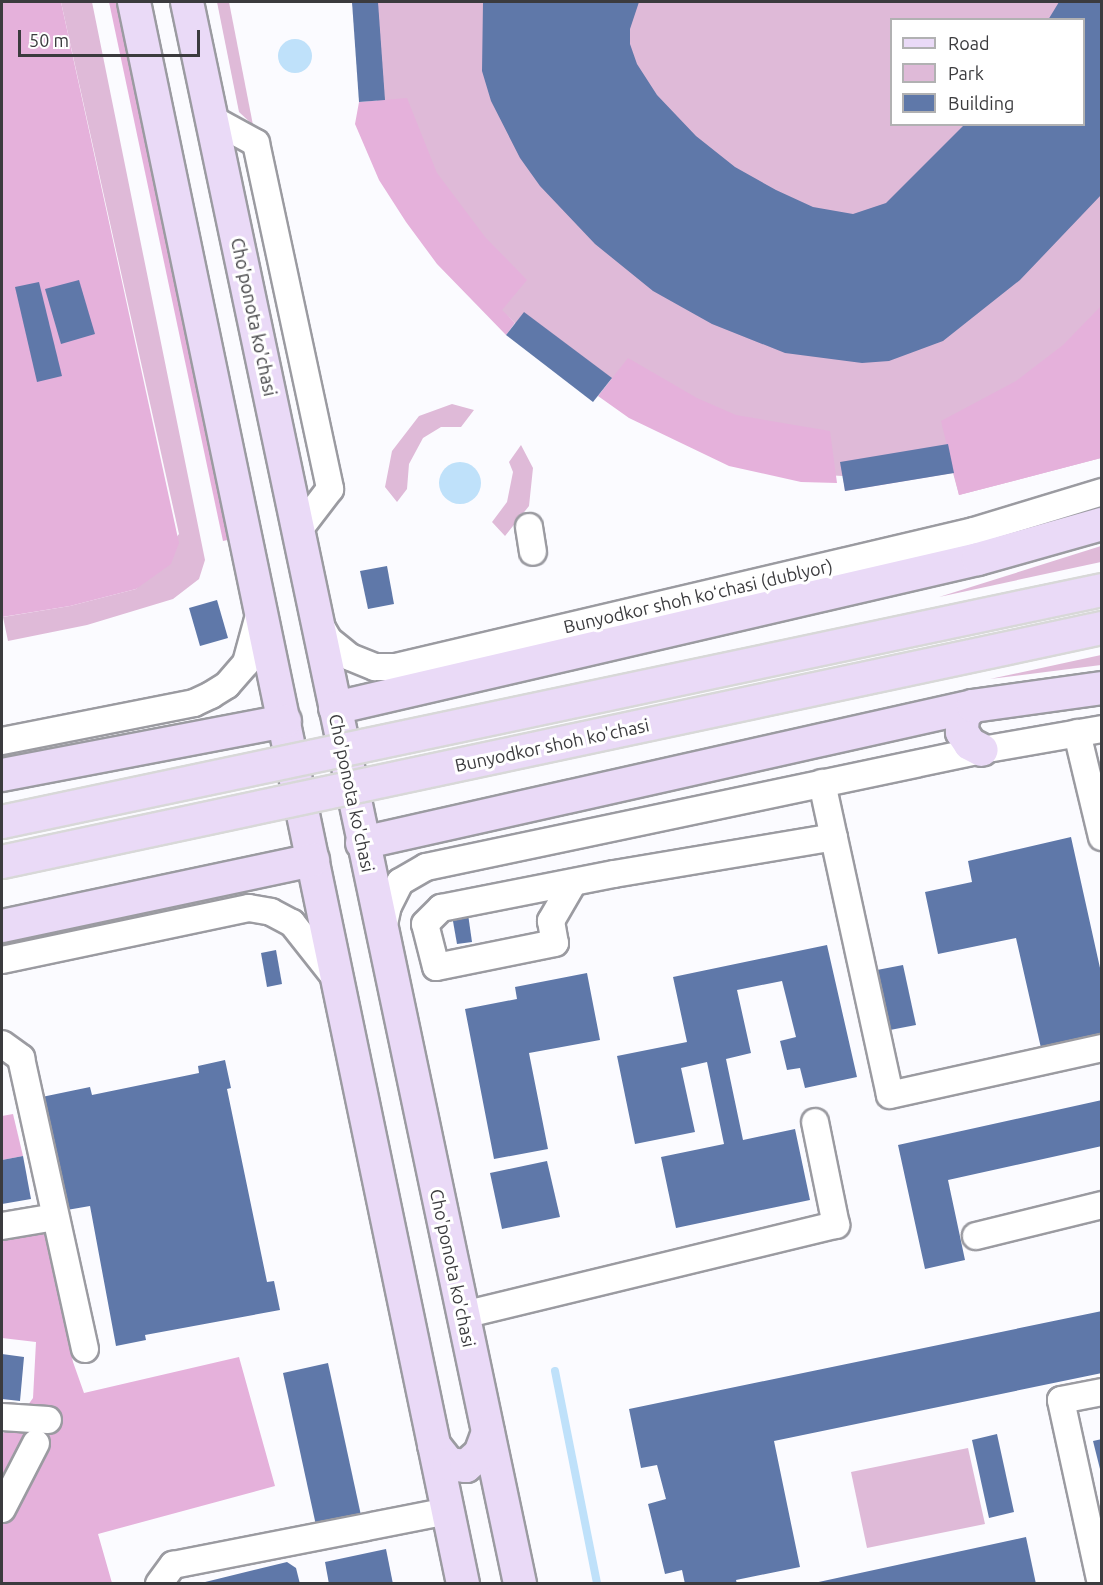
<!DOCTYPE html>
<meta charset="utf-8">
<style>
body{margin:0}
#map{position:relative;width:1103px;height:1585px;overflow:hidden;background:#fbfbff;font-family:Ubuntu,sans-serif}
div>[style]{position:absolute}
.green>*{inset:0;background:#dfbad8}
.forest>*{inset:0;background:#e5b1db}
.water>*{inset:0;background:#bfe1fa}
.round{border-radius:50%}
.stream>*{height:8px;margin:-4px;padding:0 4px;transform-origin:4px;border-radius:4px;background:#bfe1fa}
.building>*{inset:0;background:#5f78a9}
.roads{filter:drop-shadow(2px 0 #9b9ba1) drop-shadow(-2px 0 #9b9ba1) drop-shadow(0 2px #9b9ba1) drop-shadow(0 -2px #9b9ba1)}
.minor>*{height:26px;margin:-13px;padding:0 13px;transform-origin:13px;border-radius:13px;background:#fff}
.major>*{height:32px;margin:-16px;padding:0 16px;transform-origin:16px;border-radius:16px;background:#eadaf7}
.bridges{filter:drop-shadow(2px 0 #d8d8d8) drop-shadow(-2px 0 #d8d8d8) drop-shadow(0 2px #d8d8d8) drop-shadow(0 -2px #d8d8d8)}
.major-bridge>*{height:32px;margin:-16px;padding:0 16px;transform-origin:16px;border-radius:16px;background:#eadaf7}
span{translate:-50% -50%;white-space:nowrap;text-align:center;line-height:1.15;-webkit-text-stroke:6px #fff;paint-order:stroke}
.street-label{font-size:18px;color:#3b3b3e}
.frame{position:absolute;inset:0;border:3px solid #3b3b3e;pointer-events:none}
.legend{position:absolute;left:890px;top:18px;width:195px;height:108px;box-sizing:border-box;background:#fff;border:2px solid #b1b1b2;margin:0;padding:8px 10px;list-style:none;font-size:18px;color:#3b3b3e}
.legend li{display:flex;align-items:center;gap:12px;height:30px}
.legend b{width:30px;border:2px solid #b1b1b2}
.scale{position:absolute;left:18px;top:30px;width:182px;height:27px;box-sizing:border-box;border:3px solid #3b3b3e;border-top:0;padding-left:8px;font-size:18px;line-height:21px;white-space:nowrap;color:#3b3b3e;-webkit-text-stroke:4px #fff;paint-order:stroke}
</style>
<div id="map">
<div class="green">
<i style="clip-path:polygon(61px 2px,92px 2px,205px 560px,199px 579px,173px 599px,87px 625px,8px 641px,3px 617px,70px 606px,136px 589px,179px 534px)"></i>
<i style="clip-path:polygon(217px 2px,229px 2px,253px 125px,239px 112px)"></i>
<i style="clip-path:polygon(evenodd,352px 2px,1101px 2px,1101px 458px,959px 495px,953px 473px,845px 491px,843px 476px,803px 474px,762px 466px,515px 323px,502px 311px,387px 140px,352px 2px,892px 20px,1084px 20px,1084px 124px,892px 124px,892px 20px)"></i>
<i style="clip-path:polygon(452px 404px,474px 410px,461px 427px,441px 427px,423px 438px,409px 464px,407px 489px,397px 502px,385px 487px,392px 451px,419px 416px)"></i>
<i style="clip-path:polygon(521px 445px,533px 468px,529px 506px,505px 536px,492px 522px,507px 502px,513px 472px,509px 462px)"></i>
<i style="clip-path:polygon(1101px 546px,1101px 562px,939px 597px)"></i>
<i style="clip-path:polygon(1101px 655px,1101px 665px,990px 679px)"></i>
<i style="clip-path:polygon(968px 1448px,985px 1524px,867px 1548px,851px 1472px)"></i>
</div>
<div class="forest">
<i style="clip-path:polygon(2px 2px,61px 2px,179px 543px,171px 564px,136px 589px,70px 606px,2px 617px)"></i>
<i style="clip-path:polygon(109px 2px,117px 2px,232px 539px,223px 541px)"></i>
<i style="clip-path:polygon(407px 98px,437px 173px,485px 237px,527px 280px,502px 310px,515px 323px,506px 335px,437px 264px,406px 222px,379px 180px,355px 124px,359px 102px)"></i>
<i style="clip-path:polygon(1101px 306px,1101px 458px,959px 495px,941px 421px,1016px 381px,1063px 345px)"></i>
<i style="clip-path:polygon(628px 358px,697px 398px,736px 415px,830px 431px,837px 483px,801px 482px,729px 466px,629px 418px,598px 396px)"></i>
<i style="clip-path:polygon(13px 1114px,23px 1156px,2px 1160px,2px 1116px)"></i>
<i style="clip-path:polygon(46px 1232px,73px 1362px,84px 1393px,239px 1357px,275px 1486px,98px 1534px,112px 1583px,2px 1583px,2px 1434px,14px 1425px,33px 1398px,36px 1342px,2px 1338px,2px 1239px)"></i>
</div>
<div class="water">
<i class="round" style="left:278px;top:39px;width:34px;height:34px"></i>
<i class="round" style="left:439px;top:462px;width:42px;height:42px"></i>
</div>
<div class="stream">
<i style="left:555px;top:1371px;width:217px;rotate:78.8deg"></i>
</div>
<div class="building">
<i style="clip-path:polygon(352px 2px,378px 2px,385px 100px,359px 102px)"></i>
<i style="clip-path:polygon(483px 2px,639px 2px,630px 29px,630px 44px,637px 64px,657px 95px,696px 136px,735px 167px,776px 190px,813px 207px,853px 214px,886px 203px,965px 124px,1084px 124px,1084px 20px,1048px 20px,1059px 2px,1102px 2px,1102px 194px,1020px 280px,943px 341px,889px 361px,862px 363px,785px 353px,712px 324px,653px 291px,595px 244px,540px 186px,520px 158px,491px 101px,482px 71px)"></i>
<i style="clip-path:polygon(79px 280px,95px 334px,61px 344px,45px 289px)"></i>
<i style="clip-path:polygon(39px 282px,62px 376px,37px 382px,15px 287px)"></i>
<i style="clip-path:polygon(524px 312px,612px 378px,593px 402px,506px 335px)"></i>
<i style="clip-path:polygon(948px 444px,954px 473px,845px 491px,840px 462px)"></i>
<i style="clip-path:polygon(387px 566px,394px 604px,368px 609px,360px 571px)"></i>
<i style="clip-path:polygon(217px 600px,228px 638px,200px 646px,189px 608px)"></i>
<i style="clip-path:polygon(1071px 837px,1102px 977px,1102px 1034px,1041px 1048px,1016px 938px,938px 954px,925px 892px,972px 882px,968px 861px)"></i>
<i style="clip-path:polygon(467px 907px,472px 942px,457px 944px,451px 910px)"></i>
<i style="clip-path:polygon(827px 945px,857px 1077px,805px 1088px,800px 1068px,787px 1070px,780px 1041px,796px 1037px,782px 981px,737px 990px,751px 1053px,726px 1059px,743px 1140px,795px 1129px,810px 1200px,676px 1228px,661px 1157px,724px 1144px,707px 1062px,681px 1068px,695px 1132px,635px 1144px,617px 1056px,687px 1042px,673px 977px)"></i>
<i style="clip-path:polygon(276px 950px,282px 984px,267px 987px,261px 953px)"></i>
<i style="clip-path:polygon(903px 965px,916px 1025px,890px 1030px,877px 970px)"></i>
<i style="clip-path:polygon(587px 973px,600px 1040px,529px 1053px,548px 1149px,494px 1159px,465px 1009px,517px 999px,515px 987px)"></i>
<i style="clip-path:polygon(225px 1060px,231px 1088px,227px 1089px,267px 1282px,274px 1281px,280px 1310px,145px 1335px,146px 1340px,116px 1346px,90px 1206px,61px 1211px,37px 1098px,90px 1087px,92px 1095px,199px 1073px,198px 1066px)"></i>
<i style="clip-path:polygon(1102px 1100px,1102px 1146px,948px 1180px,965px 1260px,925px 1269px,898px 1145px)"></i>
<i style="clip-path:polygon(23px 1156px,31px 1199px,2px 1204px,2px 1160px)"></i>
<i style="clip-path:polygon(547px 1161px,560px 1217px,502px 1229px,490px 1173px)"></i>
<i style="clip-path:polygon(1102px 1311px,1102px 1373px,774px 1441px,800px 1567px,736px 1580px,737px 1584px,685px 1584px,682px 1570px,665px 1574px,648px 1504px,666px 1499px,657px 1465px,641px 1468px,629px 1409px)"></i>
<i style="clip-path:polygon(2px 1354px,24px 1357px,20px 1401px,2px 1399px)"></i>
<i style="clip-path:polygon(328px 1363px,362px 1520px,317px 1530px,283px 1373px)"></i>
<i style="clip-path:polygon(997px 1434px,1014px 1512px,989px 1518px,972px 1440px)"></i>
<i style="clip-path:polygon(1102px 1439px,1102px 1473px,1101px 1473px,1093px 1441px)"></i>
<i style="clip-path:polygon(1026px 1537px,1036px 1584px,814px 1584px,814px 1583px)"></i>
<i style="clip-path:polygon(386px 1549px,393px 1584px,329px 1584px,325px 1562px)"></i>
<i style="clip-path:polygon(287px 1562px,296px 1568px,300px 1584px,197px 1584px)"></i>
</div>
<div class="roads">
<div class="minor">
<i style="left:212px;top:119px;width:50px;rotate:28.6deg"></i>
<i style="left:256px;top:143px;width:354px;rotate:77.9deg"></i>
<i style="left:330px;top:489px;width:53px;rotate:127.3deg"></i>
<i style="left:529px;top:527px;width:25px;rotate:81deg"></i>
<i style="left:319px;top:623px;width:20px;rotate:60deg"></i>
<i style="left:329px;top:640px;width:27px;rotate:39deg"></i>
<i style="left:350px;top:657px;width:27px;rotate:22deg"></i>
<i style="left:375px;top:667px;width:21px"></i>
<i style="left:396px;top:667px;width:594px;rotate:-13.24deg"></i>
<i style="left:974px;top:531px;width:134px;rotate:-16.9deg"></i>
<i style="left:1077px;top:733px;width:107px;rotate:76.5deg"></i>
<i style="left:2px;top:741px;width:196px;rotate:-11.2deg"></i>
<i style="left:194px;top:703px;width:19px;rotate:-25deg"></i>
<i style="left:211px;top:695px;width:19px;rotate:-32deg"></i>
<i style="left:227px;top:685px;width:29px;rotate:-49deg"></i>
<i style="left:246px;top:663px;width:50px;rotate:-74.8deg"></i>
<i style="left:822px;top:783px;width:319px;rotate:77.7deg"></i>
<i style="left:890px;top:1095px;width:217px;rotate:-12.5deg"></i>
<i style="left:573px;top:883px;width:44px;rotate:120.1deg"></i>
<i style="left:551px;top:921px;width:22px;rotate:80deg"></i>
<i style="left:555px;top:943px;width:121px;rotate:168.6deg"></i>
<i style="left:436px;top:967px;width:44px;rotate:-104.3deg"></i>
<i style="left:425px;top:924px;width:23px;rotate:-45deg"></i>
<i style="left:441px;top:908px;width:176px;rotate:-11.1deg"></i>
<i style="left:614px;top:874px;width:223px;rotate:-9.5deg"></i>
<i style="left:383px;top:929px;width:24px;rotate:-78deg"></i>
<i style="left:388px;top:906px;width:27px;rotate:-63deg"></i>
<i style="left:400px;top:882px;width:30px;rotate:-30deg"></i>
<i style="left:426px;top:867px;width:568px;rotate:-11.88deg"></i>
<i style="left:982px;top:750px;width:122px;rotate:-9.9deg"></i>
<i style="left:2px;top:960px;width:252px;rotate:-11.9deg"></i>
<i style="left:249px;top:908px;width:22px;rotate:10deg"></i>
<i style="left:271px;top:912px;width:24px;rotate:28deg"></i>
<i style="left:292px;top:923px;width:66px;rotate:51.7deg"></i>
<i style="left:2px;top:1044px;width:24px;rotate:36deg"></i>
<i style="left:21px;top:1058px;width:298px;rotate:77.6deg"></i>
<i style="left:2px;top:1226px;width:54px;rotate:-9.6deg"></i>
<i style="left:976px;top:1236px;width:130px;rotate:-13.8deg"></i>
<i style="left:463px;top:1315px;width:384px;rotate:-13.6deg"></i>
<i style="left:836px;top:1225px;width:105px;rotate:-101.5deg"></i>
<i style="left:2px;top:1417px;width:46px;rotate:3.7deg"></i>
<i style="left:2px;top:1509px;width:74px;rotate:-62.7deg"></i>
<i style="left:159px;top:1584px;width:24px;rotate:-54deg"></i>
<i style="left:173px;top:1565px;width:280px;rotate:-11.1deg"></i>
<i style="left:1101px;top:1584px;width:188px;rotate:-102.3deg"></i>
<i style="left:1061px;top:1400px;width:42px;rotate:-11deg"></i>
</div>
<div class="major">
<i style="left:134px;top:2px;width:1616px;rotate:78.25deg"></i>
<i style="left:187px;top:2px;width:1617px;rotate:78.11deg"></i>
<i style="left:973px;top:706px;width:14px;rotate:135deg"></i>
<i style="left:963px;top:716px;width:16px;rotate:94deg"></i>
<i style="left:962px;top:732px;width:14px;rotate:56deg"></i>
<i style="left:970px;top:744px;width:13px;rotate:27deg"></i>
<i style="left:335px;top:708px;width:660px;rotate:-13.05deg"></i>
<i style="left:978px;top:559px;width:129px;rotate:-15.8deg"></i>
<i style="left:2px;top:775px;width:288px;rotate:-10.8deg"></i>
<i style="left:362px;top:843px;width:626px;rotate:-12.64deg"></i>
<i style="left:973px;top:706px;width:130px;rotate:-7.9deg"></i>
<i style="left:2px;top:926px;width:318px;rotate:-12deg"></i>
<i style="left:434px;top:1445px;width:24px;rotate:52deg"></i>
<i style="left:449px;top:1464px;width:17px;rotate:7deg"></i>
<i style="left:466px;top:1466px;width:18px;rotate:-41deg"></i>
<i style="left:480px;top:1454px;width:23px;rotate:-70deg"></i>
</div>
</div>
<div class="bridges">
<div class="major-bridge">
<i style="left:2px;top:822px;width:1124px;rotate:-11.91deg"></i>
<i style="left:2px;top:862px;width:1125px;rotate:-12.01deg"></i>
</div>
</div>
<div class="street-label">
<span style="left:254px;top:317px;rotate:78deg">Cho'ponota ko'chasi</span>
<span style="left:698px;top:596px;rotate:-13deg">Bunyodkor shoh koʻchasi (dublyor)</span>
<span style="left:552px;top:745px;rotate:-12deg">Bunyodkor shoh ko'chasi</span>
<span style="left:352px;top:793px;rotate:78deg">Cho'ponota ko'chasi</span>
<span style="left:453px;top:1268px;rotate:78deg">Cho'ponota ko'chasi</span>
</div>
<div class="frame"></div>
<ul class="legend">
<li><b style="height:8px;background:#eadaf7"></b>Road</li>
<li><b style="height:16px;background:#dfbad8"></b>Park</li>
<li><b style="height:16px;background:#5f78a9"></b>Building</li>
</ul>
<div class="scale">50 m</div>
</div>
